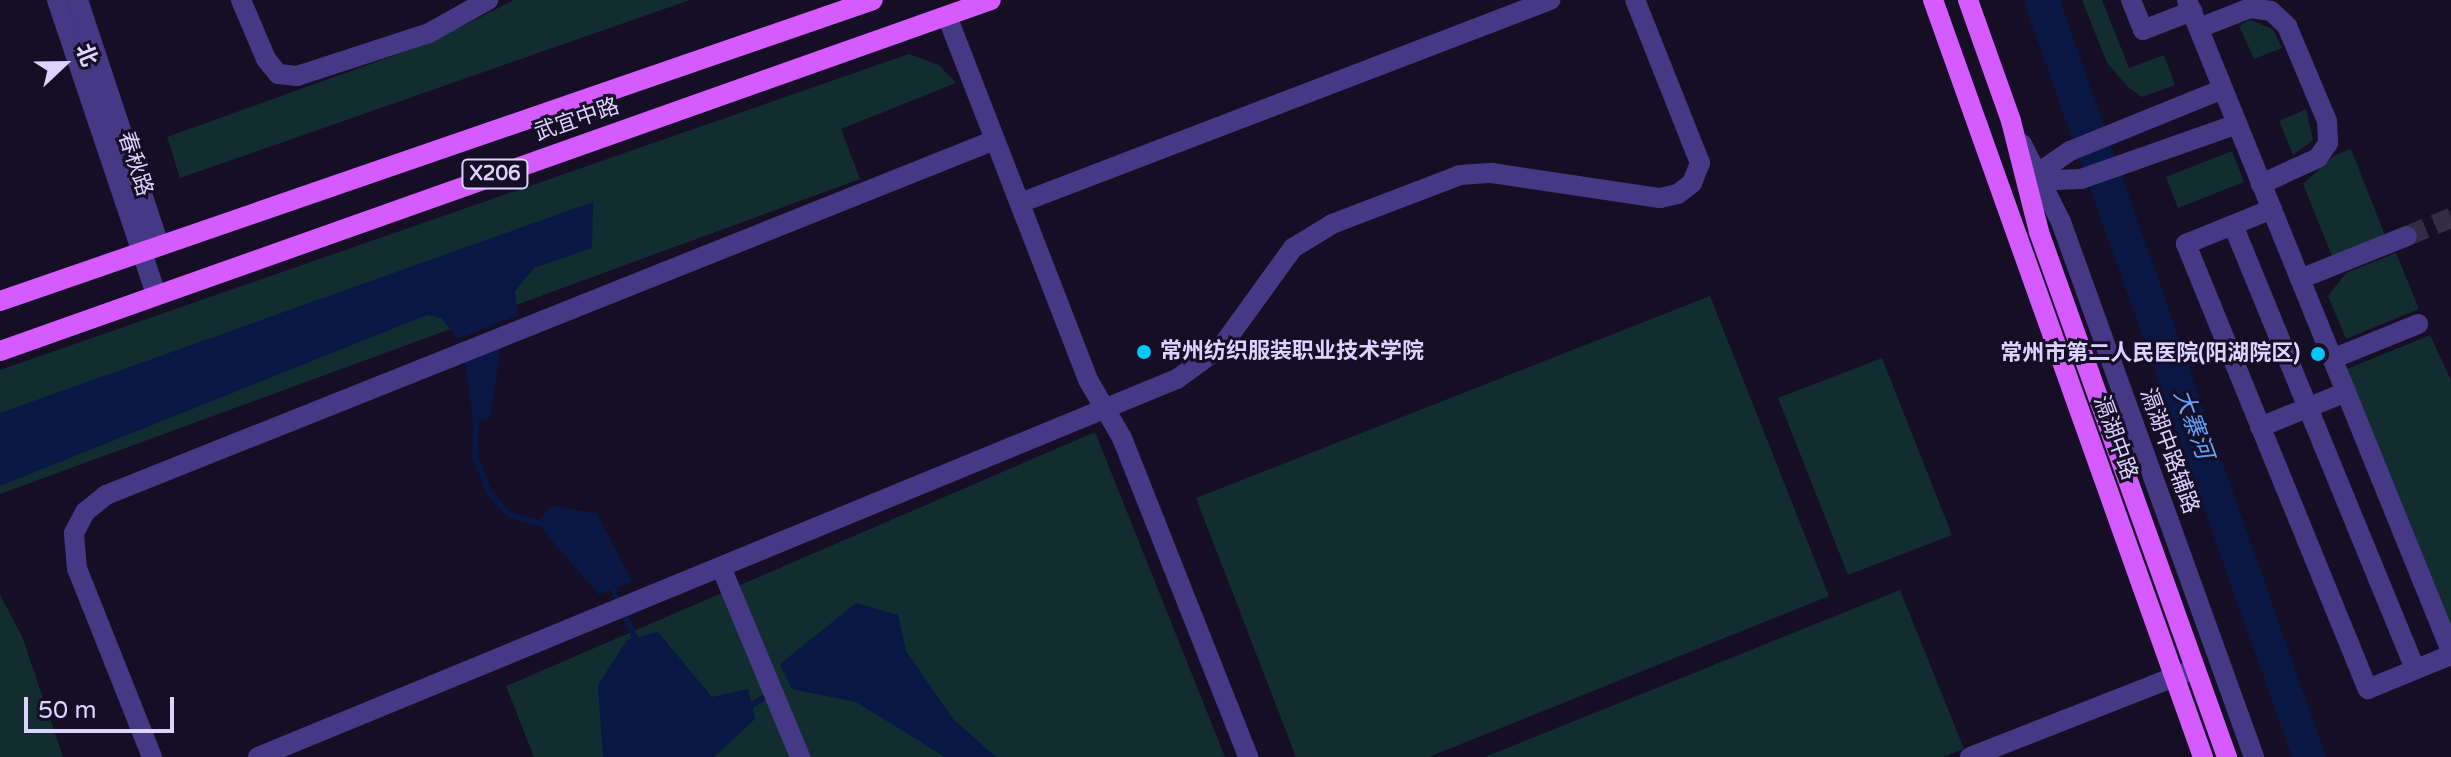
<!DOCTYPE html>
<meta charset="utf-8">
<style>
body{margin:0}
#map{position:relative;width:2451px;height:757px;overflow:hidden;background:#150e25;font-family:"Varela Round","Noto Sans SC",sans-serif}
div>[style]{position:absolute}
.green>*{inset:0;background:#112d30}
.water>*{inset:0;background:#091744}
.stream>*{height:6px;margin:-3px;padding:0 3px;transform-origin:3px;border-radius:3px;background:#091744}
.minor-tunnel>*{height:20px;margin-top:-10px;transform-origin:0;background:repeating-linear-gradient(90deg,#332c46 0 20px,transparent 0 30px)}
.minor>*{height:20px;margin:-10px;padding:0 10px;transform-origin:10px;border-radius:10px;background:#453985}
.major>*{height:20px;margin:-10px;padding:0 10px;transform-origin:10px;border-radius:10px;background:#d55aff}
.dots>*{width:22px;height:22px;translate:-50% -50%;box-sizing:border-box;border:4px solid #150e25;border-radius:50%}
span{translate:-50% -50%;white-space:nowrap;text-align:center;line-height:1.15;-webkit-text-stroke:6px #150e25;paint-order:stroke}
.shield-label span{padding:2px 6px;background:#150e25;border:2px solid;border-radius:6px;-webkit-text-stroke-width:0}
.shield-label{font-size:20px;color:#ddd3ff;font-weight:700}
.street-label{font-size:22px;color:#ddd3ff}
.poi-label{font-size:22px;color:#ddd3ff;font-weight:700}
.left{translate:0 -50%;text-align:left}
.right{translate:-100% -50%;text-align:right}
.water-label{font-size:24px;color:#61a3ff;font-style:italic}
.north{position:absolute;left:24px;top:24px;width:80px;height:80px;-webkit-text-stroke:6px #150e25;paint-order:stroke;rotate:68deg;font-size:22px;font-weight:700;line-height:32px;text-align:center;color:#ddd3ff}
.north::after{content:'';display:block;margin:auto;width:28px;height:36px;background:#ddd3ff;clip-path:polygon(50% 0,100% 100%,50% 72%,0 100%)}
.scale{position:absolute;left:24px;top:697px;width:150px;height:36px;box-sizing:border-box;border:4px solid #ddd3ff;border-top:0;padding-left:10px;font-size:24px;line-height:28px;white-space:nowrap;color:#ddd3ff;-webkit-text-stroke:6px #150e25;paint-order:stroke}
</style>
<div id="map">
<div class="green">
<i style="clip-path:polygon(514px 0,690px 0,180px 178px,167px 137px,429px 43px)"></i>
<i style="clip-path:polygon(2082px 0,2102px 0,2129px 68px,2164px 55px,2175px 85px,2142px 97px,2128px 87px,2107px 63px)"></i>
<i style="clip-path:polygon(2250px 20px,2273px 29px,2282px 48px,2254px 59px,2239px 26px)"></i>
<i style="clip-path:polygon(909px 54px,939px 65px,956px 83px,841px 129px,860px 179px,0 494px,0 370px)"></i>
<i style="clip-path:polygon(2306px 109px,2313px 140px,2293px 155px,2279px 121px)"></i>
<i style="clip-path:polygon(2351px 149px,2385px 235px,2332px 256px,2303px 184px,2335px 155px)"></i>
<i style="clip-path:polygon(2232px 151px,2244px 182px,2178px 208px,2166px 177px)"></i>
<i style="clip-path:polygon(2396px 253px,2419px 309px,2346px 339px,2328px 296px,2346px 273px)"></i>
<i style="clip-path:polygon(1710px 296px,1829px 596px,1429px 757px,1296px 757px,1196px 498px)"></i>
<i style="clip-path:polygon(2430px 335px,2451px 380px,2451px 634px,2347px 369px)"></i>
<i style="clip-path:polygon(1882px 358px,1952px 535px,1848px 575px,1778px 398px)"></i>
<i style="clip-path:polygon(1095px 432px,1225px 757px,534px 757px,506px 686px)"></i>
<i style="clip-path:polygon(1900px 590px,1964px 749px,1943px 757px,1485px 757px)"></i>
<i style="clip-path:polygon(0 595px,22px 636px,63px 757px,0 757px)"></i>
</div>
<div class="water">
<i style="clip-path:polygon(2023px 0,2060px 0,2326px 757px,2292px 757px)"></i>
<i style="clip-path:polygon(593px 202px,592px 248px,534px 268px,515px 291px,518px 315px,458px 339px,441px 318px,427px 315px,0 486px,0 413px)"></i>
<i style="clip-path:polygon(501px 346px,490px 418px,473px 424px,465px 362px)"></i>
<i style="clip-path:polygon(551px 506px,597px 513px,632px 581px,599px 595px,537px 523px)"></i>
<i style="clip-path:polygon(856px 603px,898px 615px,906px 651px,953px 719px,996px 757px,945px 757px,856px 702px,792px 689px,780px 664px)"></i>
<i style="clip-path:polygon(658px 632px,712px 697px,748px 689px,755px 719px,714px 757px,603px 757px,598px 685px,627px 640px)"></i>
</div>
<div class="stream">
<i style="left:476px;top:416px;width:41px;rotate:91.4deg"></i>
<i style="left:475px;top:457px;width:38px;rotate:68deg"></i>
<i style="left:489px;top:492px;width:29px;rotate:49deg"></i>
<i style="left:508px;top:514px;width:37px;rotate:17deg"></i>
<i style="left:610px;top:582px;width:69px;rotate:66deg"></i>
<i style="left:747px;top:708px;width:25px;rotate:-32deg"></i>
</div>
<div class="minor-tunnel">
<i style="left:2407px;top:236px;width:48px;rotate:-22.2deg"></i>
</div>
<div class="minor">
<i style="left:57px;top:0;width:311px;rotate:71.4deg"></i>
<i style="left:78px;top:0;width:258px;rotate:71.7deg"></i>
<i style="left:241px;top:0;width:64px;rotate:67deg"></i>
<i style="left:266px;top:59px;width:19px;rotate:51deg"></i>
<i style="left:278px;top:74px;width:19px;rotate:6deg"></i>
<i style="left:297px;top:76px;width:139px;rotate:-18deg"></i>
<i style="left:429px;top:33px;width:68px;rotate:-29.2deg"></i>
<i style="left:2131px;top:0;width:32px;rotate:68deg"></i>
<i style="left:2143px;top:30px;width:53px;rotate:-21.2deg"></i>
<i style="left:2187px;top:0;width:702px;rotate:67.93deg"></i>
<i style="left:947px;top:16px;width:390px;rotate:68.8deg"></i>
<i style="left:1088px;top:380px;width:67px;rotate:59.6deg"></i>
<i style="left:1122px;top:438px;width:343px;rotate:68.4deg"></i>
<i style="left:2199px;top:28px;width:55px;rotate:-21.4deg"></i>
<i style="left:2250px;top:8px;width:21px;rotate:8deg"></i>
<i style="left:2271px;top:11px;width:22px;rotate:43deg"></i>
<i style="left:2287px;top:26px;width:103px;rotate:67.2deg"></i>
<i style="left:2327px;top:121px;width:22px;rotate:87deg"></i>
<i style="left:2328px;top:143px;width:18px;rotate:124deg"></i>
<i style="left:2318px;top:158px;width:63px;rotate:155.5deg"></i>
<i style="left:2022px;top:144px;width:87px;rotate:63.4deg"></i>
<i style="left:2061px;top:222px;width:569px;rotate:70.16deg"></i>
<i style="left:2028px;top:180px;width:51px;rotate:-34.6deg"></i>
<i style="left:2070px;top:151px;width:165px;rotate:-22.1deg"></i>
<i style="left:2031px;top:181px;width:50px;rotate:-2.3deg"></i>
<i style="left:2081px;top:179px;width:165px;rotate:-19.4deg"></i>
<i style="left:1020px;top:203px;width:568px;rotate:-20.96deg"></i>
<i style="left:2272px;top:209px;width:93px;rotate:157.9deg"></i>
<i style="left:2186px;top:244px;width:481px;rotate:67.8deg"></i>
<i style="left:2368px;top:689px;width:90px;rotate:-22.3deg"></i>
<i style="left:2233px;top:225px;width:480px;rotate:67.7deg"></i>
<i style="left:2300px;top:279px;width:115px;rotate:-21.9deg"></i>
<i style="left:2332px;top:359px;width:93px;rotate:-22.1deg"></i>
<i style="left:2260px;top:427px;width:93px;rotate:-22.1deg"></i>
<i style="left:721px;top:567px;width:206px;rotate:67.4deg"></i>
<i style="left:152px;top:757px;width:202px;rotate:-111.7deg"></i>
<i style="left:77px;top:569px;width:36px;rotate:-95deg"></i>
<i style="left:74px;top:533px;width:24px;rotate:-62deg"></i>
<i style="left:85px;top:512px;width:27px;rotate:-39deg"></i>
<i style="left:106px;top:495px;width:957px;rotate:-21.77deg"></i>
<i style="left:258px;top:757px;width:994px;rotate:-22.36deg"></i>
<i style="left:1177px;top:379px;width:56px;rotate:-36.3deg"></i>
<i style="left:1222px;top:346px;width:121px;rotate:-54.1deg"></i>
<i style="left:1293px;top:248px;width:46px;rotate:-31.6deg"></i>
<i style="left:1332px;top:224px;width:137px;rotate:-20.9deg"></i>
<i style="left:1460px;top:175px;width:32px;rotate:-4deg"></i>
<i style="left:1492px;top:173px;width:170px;rotate:8.5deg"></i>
<i style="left:1660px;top:198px;width:18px;rotate:-13deg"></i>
<i style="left:1678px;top:194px;width:18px;rotate:-38deg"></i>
<i style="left:1692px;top:183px;width:22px;rotate:-68deg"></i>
<i style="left:1700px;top:163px;width:175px;rotate:-111.7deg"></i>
<i style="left:1970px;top:757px;width:236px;rotate:-21.4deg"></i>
</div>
<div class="major">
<i style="left:1933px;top:0;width:804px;rotate:70.37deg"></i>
<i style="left:1968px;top:0;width:128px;rotate:70.4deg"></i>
<i style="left:2011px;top:121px;width:114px;rotate:75.8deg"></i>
<i style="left:2039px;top:232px;width:558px;rotate:70.3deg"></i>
<i style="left:0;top:301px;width:923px;rotate:-19.02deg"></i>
<i style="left:0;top:351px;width:1051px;rotate:-19.5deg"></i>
</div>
<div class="dots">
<i style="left:1144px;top:352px;background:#00c6fe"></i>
<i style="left:2318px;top:354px;background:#00c6fe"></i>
</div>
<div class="shield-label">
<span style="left:495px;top:174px">X206</span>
</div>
<div class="street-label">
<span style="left:577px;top:120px;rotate:-19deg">武宜中路</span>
<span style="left:135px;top:164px;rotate:72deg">春秋路</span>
<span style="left:2115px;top:438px;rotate:70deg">滆湖中路</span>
<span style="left:2169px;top:451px;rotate:70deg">滆湖中路辅路</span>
</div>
<div class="poi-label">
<span class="left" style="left:1160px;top:352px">常州纺织服装职业技术学院</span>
<span class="right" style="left:2300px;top:354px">常州市第二人民医院(阳湖院区)</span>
</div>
<div class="water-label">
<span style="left:2193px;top:424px;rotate:70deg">大寨河</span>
</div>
<div class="north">北</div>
<div class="scale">50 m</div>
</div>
